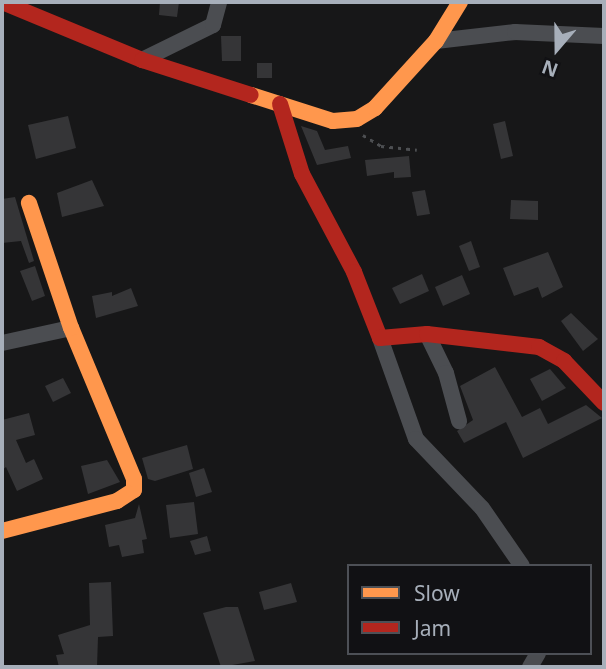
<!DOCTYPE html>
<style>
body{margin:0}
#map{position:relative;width:606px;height:669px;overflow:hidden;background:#171718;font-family:"Noto Sans",sans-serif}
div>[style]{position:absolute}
.building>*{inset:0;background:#353537}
.path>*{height:2.5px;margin-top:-1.25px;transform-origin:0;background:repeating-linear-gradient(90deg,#4d4f52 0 3.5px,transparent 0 8.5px)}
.street>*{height:16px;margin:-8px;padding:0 8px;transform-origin:8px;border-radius:8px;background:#4b4d51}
.slow>*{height:16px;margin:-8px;padding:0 8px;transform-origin:8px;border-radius:8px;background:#ff974d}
.jam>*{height:16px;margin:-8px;padding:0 8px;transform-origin:8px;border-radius:8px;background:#b3261e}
span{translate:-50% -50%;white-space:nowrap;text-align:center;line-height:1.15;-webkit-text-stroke:7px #111114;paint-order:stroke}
.frame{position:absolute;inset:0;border:4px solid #a7afba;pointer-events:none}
.legend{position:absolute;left:347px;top:564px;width:245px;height:91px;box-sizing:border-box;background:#111114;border:2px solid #4d5056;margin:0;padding:9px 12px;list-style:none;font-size:21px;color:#a7afba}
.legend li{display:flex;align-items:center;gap:14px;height:35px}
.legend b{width:35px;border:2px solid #4d5056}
.north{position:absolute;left:522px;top:14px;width:70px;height:70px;-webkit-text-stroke:5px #111114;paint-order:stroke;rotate:200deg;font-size:19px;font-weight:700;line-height:28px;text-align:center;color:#a7afba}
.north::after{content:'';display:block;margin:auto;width:24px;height:32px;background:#a7afba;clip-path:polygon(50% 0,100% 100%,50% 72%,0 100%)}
</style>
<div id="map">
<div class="building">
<i style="clip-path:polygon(160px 2px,179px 2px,177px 17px,159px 15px)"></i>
<i style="clip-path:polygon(221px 36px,241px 36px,241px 61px,222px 61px)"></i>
<i style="clip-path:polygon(257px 63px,272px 63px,272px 78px,257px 78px)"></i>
<i style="clip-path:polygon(68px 116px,76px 148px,36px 159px,28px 125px)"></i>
<i style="clip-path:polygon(505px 121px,513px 156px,501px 159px,493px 124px)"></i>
<i style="clip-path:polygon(301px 126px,317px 131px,325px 150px,348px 146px,351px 158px,317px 165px)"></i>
<i style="clip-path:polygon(409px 156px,411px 177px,394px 178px,394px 172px,367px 176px,365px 160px)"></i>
<i style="clip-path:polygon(92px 180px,104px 206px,62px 217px,57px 193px)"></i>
<i style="clip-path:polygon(425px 190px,430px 214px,417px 216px,412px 192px)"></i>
<i style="clip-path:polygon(15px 197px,34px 261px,29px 263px,21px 241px,2px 243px,2px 199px)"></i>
<i style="clip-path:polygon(511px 200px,538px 201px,538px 220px,510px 219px)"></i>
<i style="clip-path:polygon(471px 241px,480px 267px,469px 271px,459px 246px)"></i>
<i style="clip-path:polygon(548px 252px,563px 287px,542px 298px,538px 287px,514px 296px,503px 268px)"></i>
<i style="clip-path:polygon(35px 266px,45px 296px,32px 301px,20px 271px)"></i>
<i style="clip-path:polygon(422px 274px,429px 291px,400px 304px,392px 288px)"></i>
<i style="clip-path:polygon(462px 275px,470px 294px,443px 306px,435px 287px)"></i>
<i style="clip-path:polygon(131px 288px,138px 306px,96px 318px,92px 296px,112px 292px,112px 296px)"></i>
<i style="clip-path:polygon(571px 313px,598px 339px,583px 351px,561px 321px)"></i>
<i style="clip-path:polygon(495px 367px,522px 417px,540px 408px,548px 424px,586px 405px,602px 418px,523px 458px,506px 422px,464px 443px,457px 431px,473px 420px,460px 386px)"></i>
<i style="clip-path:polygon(550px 369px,566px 388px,542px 401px,530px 379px)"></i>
<i style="clip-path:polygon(63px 378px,71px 393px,53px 402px,45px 386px)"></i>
<i style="clip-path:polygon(29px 413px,35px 435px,16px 440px,26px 463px,34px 459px,43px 479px,17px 491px,6px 467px,2px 470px,2px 420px)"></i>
<i style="clip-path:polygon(187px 445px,193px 469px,155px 481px,148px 479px,142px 458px)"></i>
<i style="clip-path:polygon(107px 460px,120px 482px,88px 494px,81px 466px)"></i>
<i style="clip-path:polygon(204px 468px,212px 492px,196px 497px,189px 473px)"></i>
<i style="clip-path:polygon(194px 502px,198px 534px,170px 538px,166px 505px)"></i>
<i style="clip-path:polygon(139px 504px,147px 539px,142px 540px,144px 553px,122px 557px,119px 545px,109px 547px,105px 525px,135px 518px)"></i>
<i style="clip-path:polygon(207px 536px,211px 551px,195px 555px,190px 541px)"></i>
<i style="clip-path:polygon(111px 582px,113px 636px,98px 637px,97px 667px,59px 667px,56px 655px,64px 654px,58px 635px,90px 625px,89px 583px)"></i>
<i style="clip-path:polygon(291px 583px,297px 602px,264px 610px,259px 592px)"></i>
<i style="clip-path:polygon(226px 607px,238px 607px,255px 661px,221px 667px,203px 613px)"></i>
</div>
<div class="path">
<i style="left:363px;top:135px;width:21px;rotate:31deg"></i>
<i style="left:381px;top:146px;width:36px;rotate:6deg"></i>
</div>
<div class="street">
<i style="left:436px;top:41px;width:80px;rotate:-6.5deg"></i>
<i style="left:515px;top:32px;width:89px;rotate:2.6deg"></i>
<i style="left:142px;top:60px;width:79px;rotate:-26.2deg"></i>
<i style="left:213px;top:25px;width:24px;rotate:-75deg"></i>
<i style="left:427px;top:334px;width:43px;rotate:64deg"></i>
<i style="left:446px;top:373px;width:50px;rotate:74.8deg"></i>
<i style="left:380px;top:338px;width:107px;rotate:70.4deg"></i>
<i style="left:416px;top:439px;width:95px;rotate:46.3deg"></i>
<i style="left:482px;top:508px;width:70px;rotate:55.4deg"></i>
<i style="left:2px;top:343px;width:71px;rotate:-12.3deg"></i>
<i style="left:530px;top:667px;width:16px;rotate:-60deg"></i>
</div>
<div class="slow">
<i style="left:251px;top:95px;width:86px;rotate:17.6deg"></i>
<i style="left:333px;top:121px;width:24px;rotate:-5deg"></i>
<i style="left:357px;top:119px;width:21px;rotate:-31deg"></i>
<i style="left:375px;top:108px;width:91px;rotate:-47.7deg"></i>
<i style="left:436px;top:41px;width:46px;rotate:-58.4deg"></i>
<i style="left:2px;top:531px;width:119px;rotate:-14.6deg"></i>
<i style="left:117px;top:501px;width:20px;rotate:-33deg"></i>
<i style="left:134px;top:490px;width:11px;rotate:-90deg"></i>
<i style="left:134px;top:479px;width:164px;rotate:-112.6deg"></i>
<i style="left:71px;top:328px;width:132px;rotate:-108.6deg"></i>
</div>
<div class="jam">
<i style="left:2px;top:2px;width:152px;rotate:22.5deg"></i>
<i style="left:142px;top:60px;width:114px;rotate:17.8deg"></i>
<i style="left:280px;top:104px;width:73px;rotate:72.6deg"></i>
<i style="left:302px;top:174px;width:111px;rotate:62deg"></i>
<i style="left:354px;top:272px;width:71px;rotate:68.5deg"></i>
<i style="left:380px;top:338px;width:47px;rotate:-4.9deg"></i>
<i style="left:427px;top:334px;width:113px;rotate:6.6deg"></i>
<i style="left:539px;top:347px;width:29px;rotate:29deg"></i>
<i style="left:564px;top:361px;width:58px;rotate:46.4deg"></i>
</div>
<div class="frame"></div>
<ul class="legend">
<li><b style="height:9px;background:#ff974d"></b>Slow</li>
<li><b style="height:9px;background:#b3261e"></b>Jam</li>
</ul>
<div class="north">N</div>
</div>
